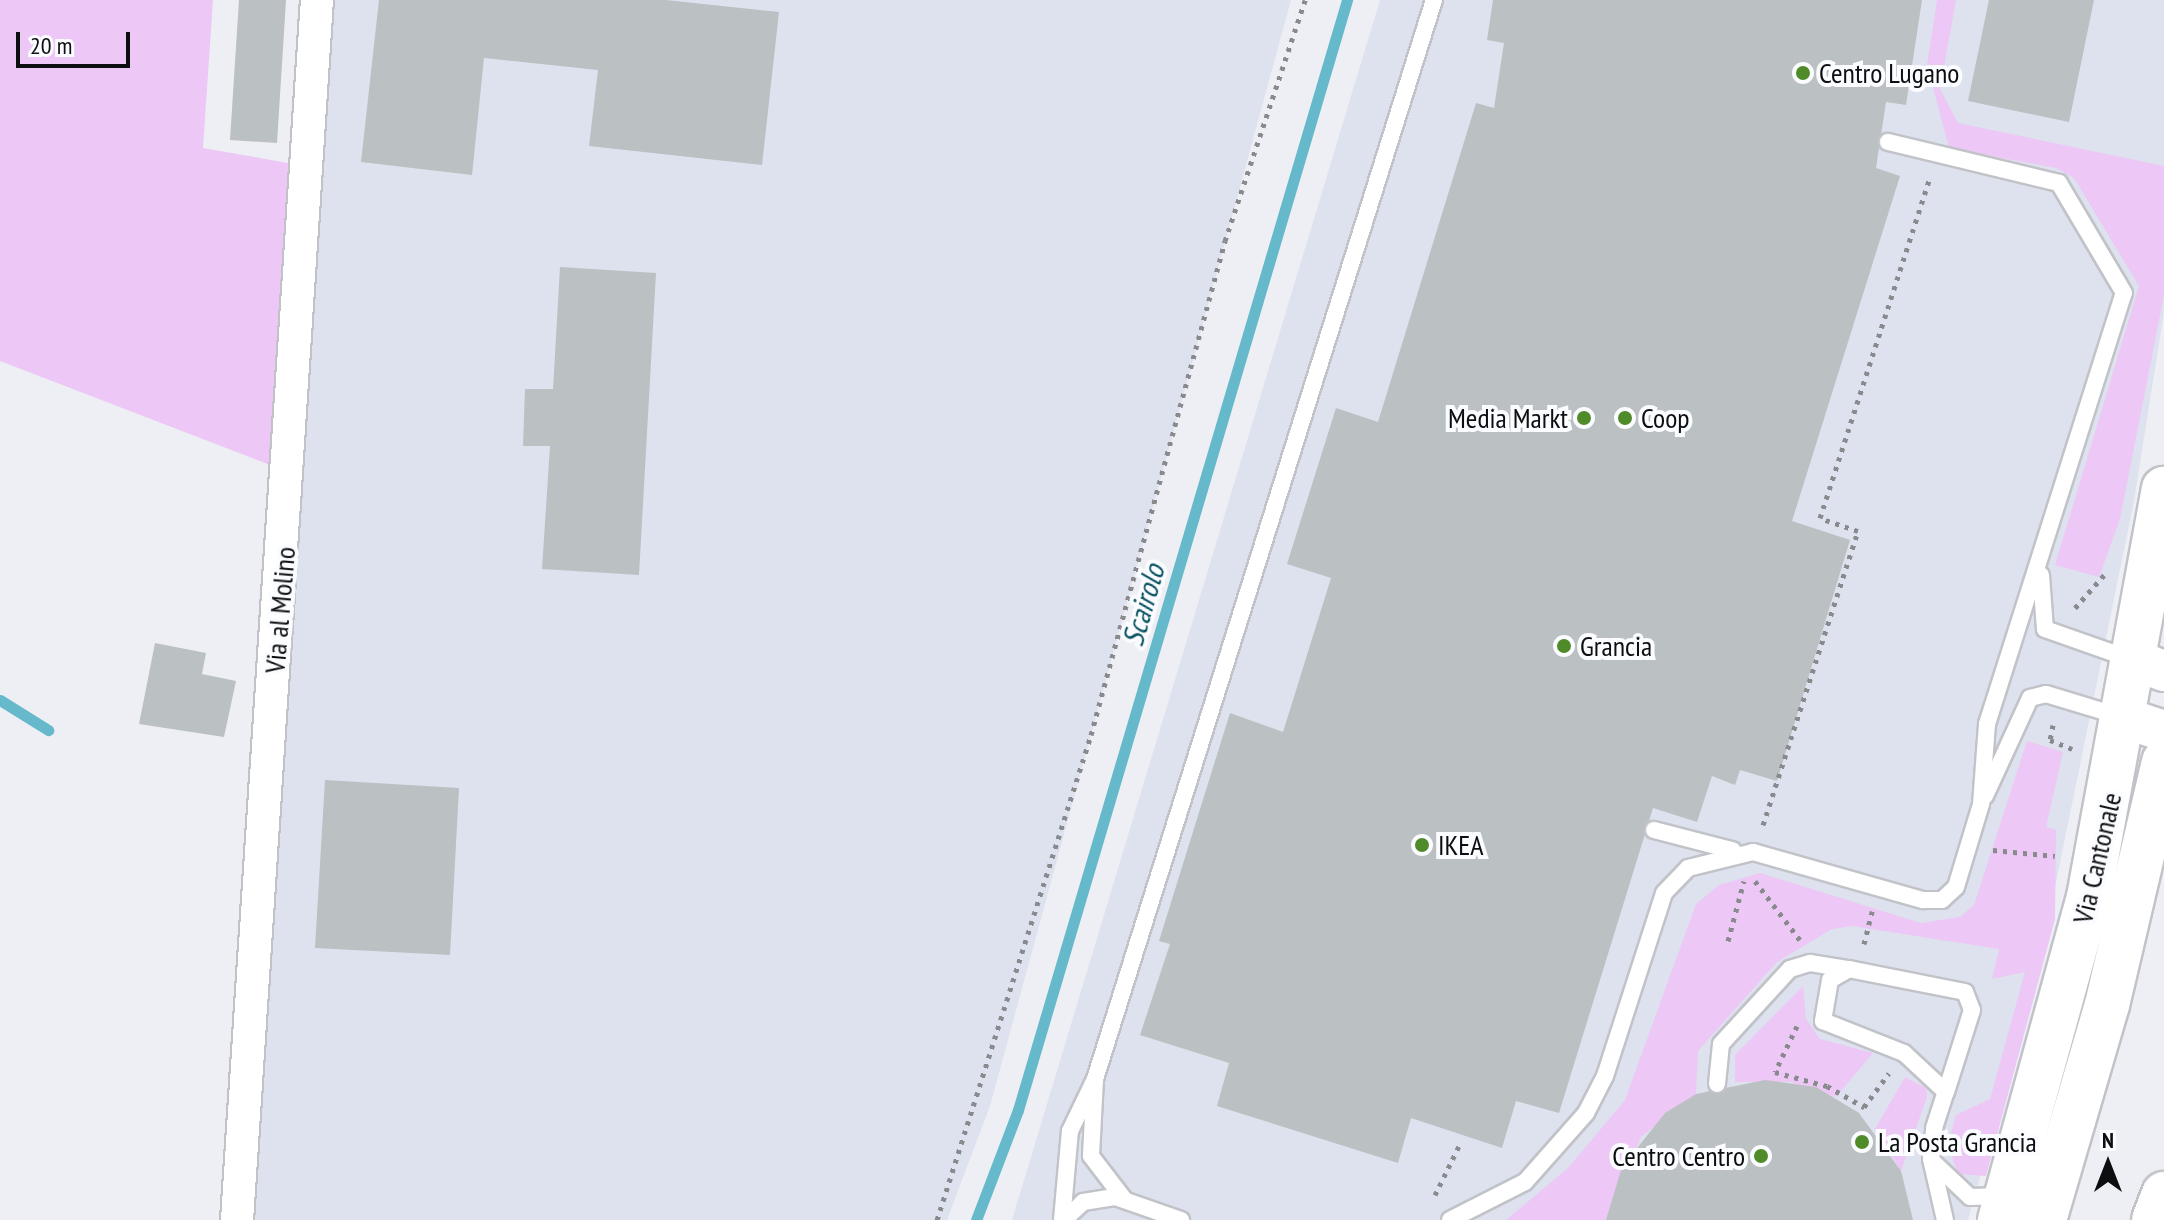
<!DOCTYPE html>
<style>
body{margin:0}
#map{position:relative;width:2164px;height:1220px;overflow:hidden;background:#edeff4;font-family:"PT Sans Narrow",sans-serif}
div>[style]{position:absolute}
.built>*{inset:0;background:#dde2ee}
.green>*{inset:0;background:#edc7f5}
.stream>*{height:11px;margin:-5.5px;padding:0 5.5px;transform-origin:5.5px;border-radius:5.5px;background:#66b8cb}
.building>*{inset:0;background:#bbc0c3}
.path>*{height:5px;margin-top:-2.5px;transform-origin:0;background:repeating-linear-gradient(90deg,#888a8d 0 4px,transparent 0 10px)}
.roads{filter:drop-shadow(2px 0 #c1c3c8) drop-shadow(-2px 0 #c1c3c8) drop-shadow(0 2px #c1c3c8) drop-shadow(0 -2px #c1c3c8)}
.service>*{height:16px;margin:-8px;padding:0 8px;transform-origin:8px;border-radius:8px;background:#fff}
.minor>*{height:32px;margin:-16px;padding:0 16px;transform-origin:16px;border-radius:16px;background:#fff}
.tertiary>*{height:40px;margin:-20px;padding:0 20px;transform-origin:20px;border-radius:20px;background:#fff}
.secondary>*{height:44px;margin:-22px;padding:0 22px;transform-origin:22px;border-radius:22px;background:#fff}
.motorway>*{height:44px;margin:-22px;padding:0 22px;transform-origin:22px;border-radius:22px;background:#fff}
.dots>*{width:22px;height:22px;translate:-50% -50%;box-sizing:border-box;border:4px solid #fbfcff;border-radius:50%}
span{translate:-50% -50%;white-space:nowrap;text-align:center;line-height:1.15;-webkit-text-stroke:8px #fbfcff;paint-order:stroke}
.poi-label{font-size:28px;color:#0d0e0f}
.left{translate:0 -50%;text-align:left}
.right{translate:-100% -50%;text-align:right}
.street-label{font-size:28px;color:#0d0e0f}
.water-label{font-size:30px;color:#095260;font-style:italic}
.north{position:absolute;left:2068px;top:1124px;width:80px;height:80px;-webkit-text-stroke:6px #fbfcff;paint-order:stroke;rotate:0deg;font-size:22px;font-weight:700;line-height:32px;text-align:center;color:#0d0e0f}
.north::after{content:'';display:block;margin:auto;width:28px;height:36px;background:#0d0e0f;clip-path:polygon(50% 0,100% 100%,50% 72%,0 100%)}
.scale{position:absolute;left:16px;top:32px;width:114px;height:36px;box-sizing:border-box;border:4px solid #0d0e0f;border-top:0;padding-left:10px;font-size:24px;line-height:28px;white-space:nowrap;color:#0d0e0f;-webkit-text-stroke:6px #fbfcff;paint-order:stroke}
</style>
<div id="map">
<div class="built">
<i style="clip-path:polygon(317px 0,1291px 0,990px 1106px,947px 1220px,237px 1220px)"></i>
<i style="clip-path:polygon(1380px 0,2164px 0,2164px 312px,2134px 501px,2035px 985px,1968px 1220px,1012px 1220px)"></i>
</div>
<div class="green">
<i style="clip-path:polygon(0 0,213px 0,203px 148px,305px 166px,291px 473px,0 361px)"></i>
<i style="clip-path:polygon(1937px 0,1956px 0,1940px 89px,1958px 123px,2164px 166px,2164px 295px,2120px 519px,2099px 577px,2055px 565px,2139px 286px,2074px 178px,2056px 168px,1949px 148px,1927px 65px)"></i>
<i style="clip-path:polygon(2027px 741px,2063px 752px,2046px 827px,2056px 830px,2055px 919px,1986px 1176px,1958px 1174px,1948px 1144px,1956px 1115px,1990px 1099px,2025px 972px,1992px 979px,1999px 949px,1852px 926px,1832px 929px,1777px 962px,1698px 1051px,1696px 1094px,1641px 1137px,1606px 1220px,1506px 1220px,1568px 1168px,1625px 1100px,1696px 904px,1719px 885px,1760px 873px,1921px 923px,1960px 917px,1974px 905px)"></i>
<i style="clip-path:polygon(1803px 986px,1806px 1019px,1820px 1039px,1873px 1053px,1836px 1097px,1790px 1082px,1735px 1082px,1735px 1055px)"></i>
<i style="clip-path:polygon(1905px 1077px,1926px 1088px,1927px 1097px,1901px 1171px,1875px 1129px)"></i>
</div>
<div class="stream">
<i style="left:0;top:700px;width:57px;rotate:32deg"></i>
<i style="left:976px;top:1220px;width:118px;rotate:-69.1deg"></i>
<i style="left:1018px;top:1110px;width:1158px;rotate:-73.49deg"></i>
</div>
<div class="building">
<i style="clip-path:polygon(239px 0,286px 0,277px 143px,230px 140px)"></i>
<i style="clip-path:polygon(379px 0,666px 0,779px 12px,762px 165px,589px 146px,598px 70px,484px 58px,472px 175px,361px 162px)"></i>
<i style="clip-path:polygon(1493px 0,1922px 0,1906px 105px,1886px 102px,1876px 168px,1900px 176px,1792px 521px,1850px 540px,1777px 781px,1740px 770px,1735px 785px,1712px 776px,1697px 822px,1653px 808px,1559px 1113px,1516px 1101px,1502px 1148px,1411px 1118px,1398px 1163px,1217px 1106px,1229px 1063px,1140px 1035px,1170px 944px,1159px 941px,1230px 713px,1283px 732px,1331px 578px,1287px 564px,1336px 408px,1378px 422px,1476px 103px,1494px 108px,1504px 43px,1487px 40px)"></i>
<i style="clip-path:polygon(1989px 0,2094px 0,2069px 122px,1968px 101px)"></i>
<i style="clip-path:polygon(560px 267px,656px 273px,639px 575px,542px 569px,550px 446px,523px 446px,525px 389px,553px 389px)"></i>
<i style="clip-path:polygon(155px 643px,206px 653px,202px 674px,236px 681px,224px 737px,139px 724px)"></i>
<i style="clip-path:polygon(325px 780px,459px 788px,450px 955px,315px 948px)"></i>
<i style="clip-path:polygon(1765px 1080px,1816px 1087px,1859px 1113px,1901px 1171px,1913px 1220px,1606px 1220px,1622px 1167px,1665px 1113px,1696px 1094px)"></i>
</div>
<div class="path">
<i style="left:2075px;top:608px;width:45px;rotate:-48.6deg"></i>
<i style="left:2053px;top:725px;width:15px;rotate:101deg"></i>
<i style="left:2050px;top:740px;width:24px;rotate:22deg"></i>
<i style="left:1763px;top:825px;width:309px;rotate:-72.1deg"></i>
<i style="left:1858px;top:531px;width:40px;rotate:-161.1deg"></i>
<i style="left:1820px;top:518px;width:358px;rotate:-72.1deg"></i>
<i style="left:1993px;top:850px;width:62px;rotate:5.5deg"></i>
<i style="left:1755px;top:881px;width:74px;rotate:52.7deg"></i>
<i style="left:1728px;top:941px;width:62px;rotate:-75.1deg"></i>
<i style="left:1864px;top:944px;width:34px;rotate:-76deg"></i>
<i style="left:1797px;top:1026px;width:51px;rotate:115.6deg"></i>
<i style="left:1775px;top:1072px;width:54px;rotate:15.1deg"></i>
<i style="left:1827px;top:1086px;width:43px;rotate:29.6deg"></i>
<i style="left:1864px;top:1107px;width:42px;rotate:-53.7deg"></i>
<i style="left:1435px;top:1195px;width:59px;rotate:-63.9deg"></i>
<i style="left:937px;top:1220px;width:509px;rotate:-72.38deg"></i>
<i style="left:1091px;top:735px;width:512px;rotate:-74.82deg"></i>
<i style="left:1225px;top:241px;width:254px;rotate:-71.6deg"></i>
</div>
<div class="roads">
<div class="service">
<i style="left:2041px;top:575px;width:54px;rotate:85.8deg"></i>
<i style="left:2045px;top:629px;width:90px;rotate:19.4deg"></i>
<i style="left:1985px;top:796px;width:108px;rotate:-65.3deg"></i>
<i style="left:2030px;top:698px;width:16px;rotate:-14deg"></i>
<i style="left:2046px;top:694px;width:79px;rotate:16.8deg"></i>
<i style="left:1654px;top:830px;width:81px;rotate:14.4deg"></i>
<i style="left:1095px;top:1079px;width:1131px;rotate:-72.56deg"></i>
<i style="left:1717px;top:1084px;width:40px;rotate:-84.3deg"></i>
<i style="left:1721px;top:1044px;width:102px;rotate:-47.4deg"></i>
<i style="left:1790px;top:969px;width:21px;rotate:-17deg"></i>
<i style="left:1810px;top:963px;width:39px;rotate:9deg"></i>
<i style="left:1933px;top:1162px;width:51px;rotate:43.4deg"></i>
<i style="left:1970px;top:1197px;width:32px;rotate:-2deg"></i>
<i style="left:1062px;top:1220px;width:89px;rotate:-84.9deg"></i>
<i style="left:1070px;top:1131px;width:58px;rotate:-64.3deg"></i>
<i style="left:1095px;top:1079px;width:77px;rotate:93deg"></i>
<i style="left:1091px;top:1156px;width:54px;rotate:52.5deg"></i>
<i style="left:1064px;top:1220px;width:26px;rotate:-43deg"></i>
<i style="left:1083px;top:1202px;width:32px;rotate:-9deg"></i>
<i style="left:1115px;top:1197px;width:70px;rotate:19.2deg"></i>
<i style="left:1450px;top:1220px;width:84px;rotate:-26.9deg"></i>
<i style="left:1525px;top:1182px;width:92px;rotate:-48.5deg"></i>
<i style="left:1586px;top:1113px;width:42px;rotate:-62.8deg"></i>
<i style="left:1605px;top:1076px;width:192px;rotate:-72.1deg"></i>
<i style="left:1664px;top:893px;width:35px;rotate:-46deg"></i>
<i style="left:1688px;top:868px;width:67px;rotate:-13.8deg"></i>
<i style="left:1753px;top:852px;width:177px;rotate:15.8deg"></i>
<i style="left:1923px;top:900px;width:19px"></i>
<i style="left:1942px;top:900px;width:19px;rotate:-43deg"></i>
<i style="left:1956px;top:887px;width:87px;rotate:-73.2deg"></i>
<i style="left:1981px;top:804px;width:80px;rotate:-85.7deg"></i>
<i style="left:1987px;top:724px;width:452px;rotate:-72.4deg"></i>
<i style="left:2124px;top:293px;width:128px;rotate:-120.6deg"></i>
<i style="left:2059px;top:183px;width:176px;rotate:-166.5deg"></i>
<i style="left:1945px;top:1220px;width:63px;rotate:-102.9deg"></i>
<i style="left:1931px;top:1159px;width:31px;rotate:-84deg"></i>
<i style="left:1934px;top:1128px;width:38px;rotate:-72deg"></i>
<i style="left:1946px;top:1092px;width:86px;rotate:-72.4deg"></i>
<i style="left:1972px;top:1010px;width:19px;rotate:-111deg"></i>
<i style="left:1965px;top:992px;width:118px;rotate:-168.8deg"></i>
<i style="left:1849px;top:969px;width:22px;rotate:150deg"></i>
<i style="left:1830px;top:980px;width:42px;rotate:99.7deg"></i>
<i style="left:1823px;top:1021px;width:87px;rotate:21.6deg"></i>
<i style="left:1904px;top:1053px;width:57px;rotate:42.9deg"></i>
</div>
<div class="minor">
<i style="left:237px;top:1220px;width:1223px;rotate:-86.25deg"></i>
</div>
<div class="tertiary">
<i style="left:2135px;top:660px;width:31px;rotate:21deg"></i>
<i style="left:2125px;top:718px;width:41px;rotate:18.4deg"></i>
</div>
<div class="secondary">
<i style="left:2000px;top:1220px;width:335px;rotate:-74.6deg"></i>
<i style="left:2089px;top:897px;width:415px;rotate:-79.6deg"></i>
<i style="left:2044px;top:1220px;width:224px;rotate:-73.7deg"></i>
<i style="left:2107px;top:1005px;width:250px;rotate:-76.8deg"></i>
</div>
<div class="motorway">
<i style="left:2154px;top:1220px;width:28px;rotate:-69deg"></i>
</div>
</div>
<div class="dots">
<i style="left:1803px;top:73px;background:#508b29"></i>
<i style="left:1584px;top:418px;background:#508b29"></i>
<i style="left:1625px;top:418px;background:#508b29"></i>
<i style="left:1564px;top:646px;background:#508b29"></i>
<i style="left:1422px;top:845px;background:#508b29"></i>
<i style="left:1862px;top:1142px;background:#508b29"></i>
<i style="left:1761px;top:1156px;background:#508b29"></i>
</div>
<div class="poi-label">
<span class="left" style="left:1819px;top:73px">Centro Lugano</span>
<span class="right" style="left:1568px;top:418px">Media Markt</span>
<span class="left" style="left:1641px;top:418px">Coop</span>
<span class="left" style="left:1580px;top:646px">Grancia</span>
<span class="left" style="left:1438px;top:845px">IKEA</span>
<span class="left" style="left:1878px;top:1142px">La Posta Grancia</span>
<span class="right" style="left:1745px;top:1156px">Centro Centro</span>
</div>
<div class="street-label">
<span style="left:280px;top:610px;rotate:-85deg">Via al Molino</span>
<span style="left:2097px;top:858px;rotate:-77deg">Via Cantonale</span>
</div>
<div class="water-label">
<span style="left:1143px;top:605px;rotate:-74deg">Scairolo</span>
</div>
<div class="north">N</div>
<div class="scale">20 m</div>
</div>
